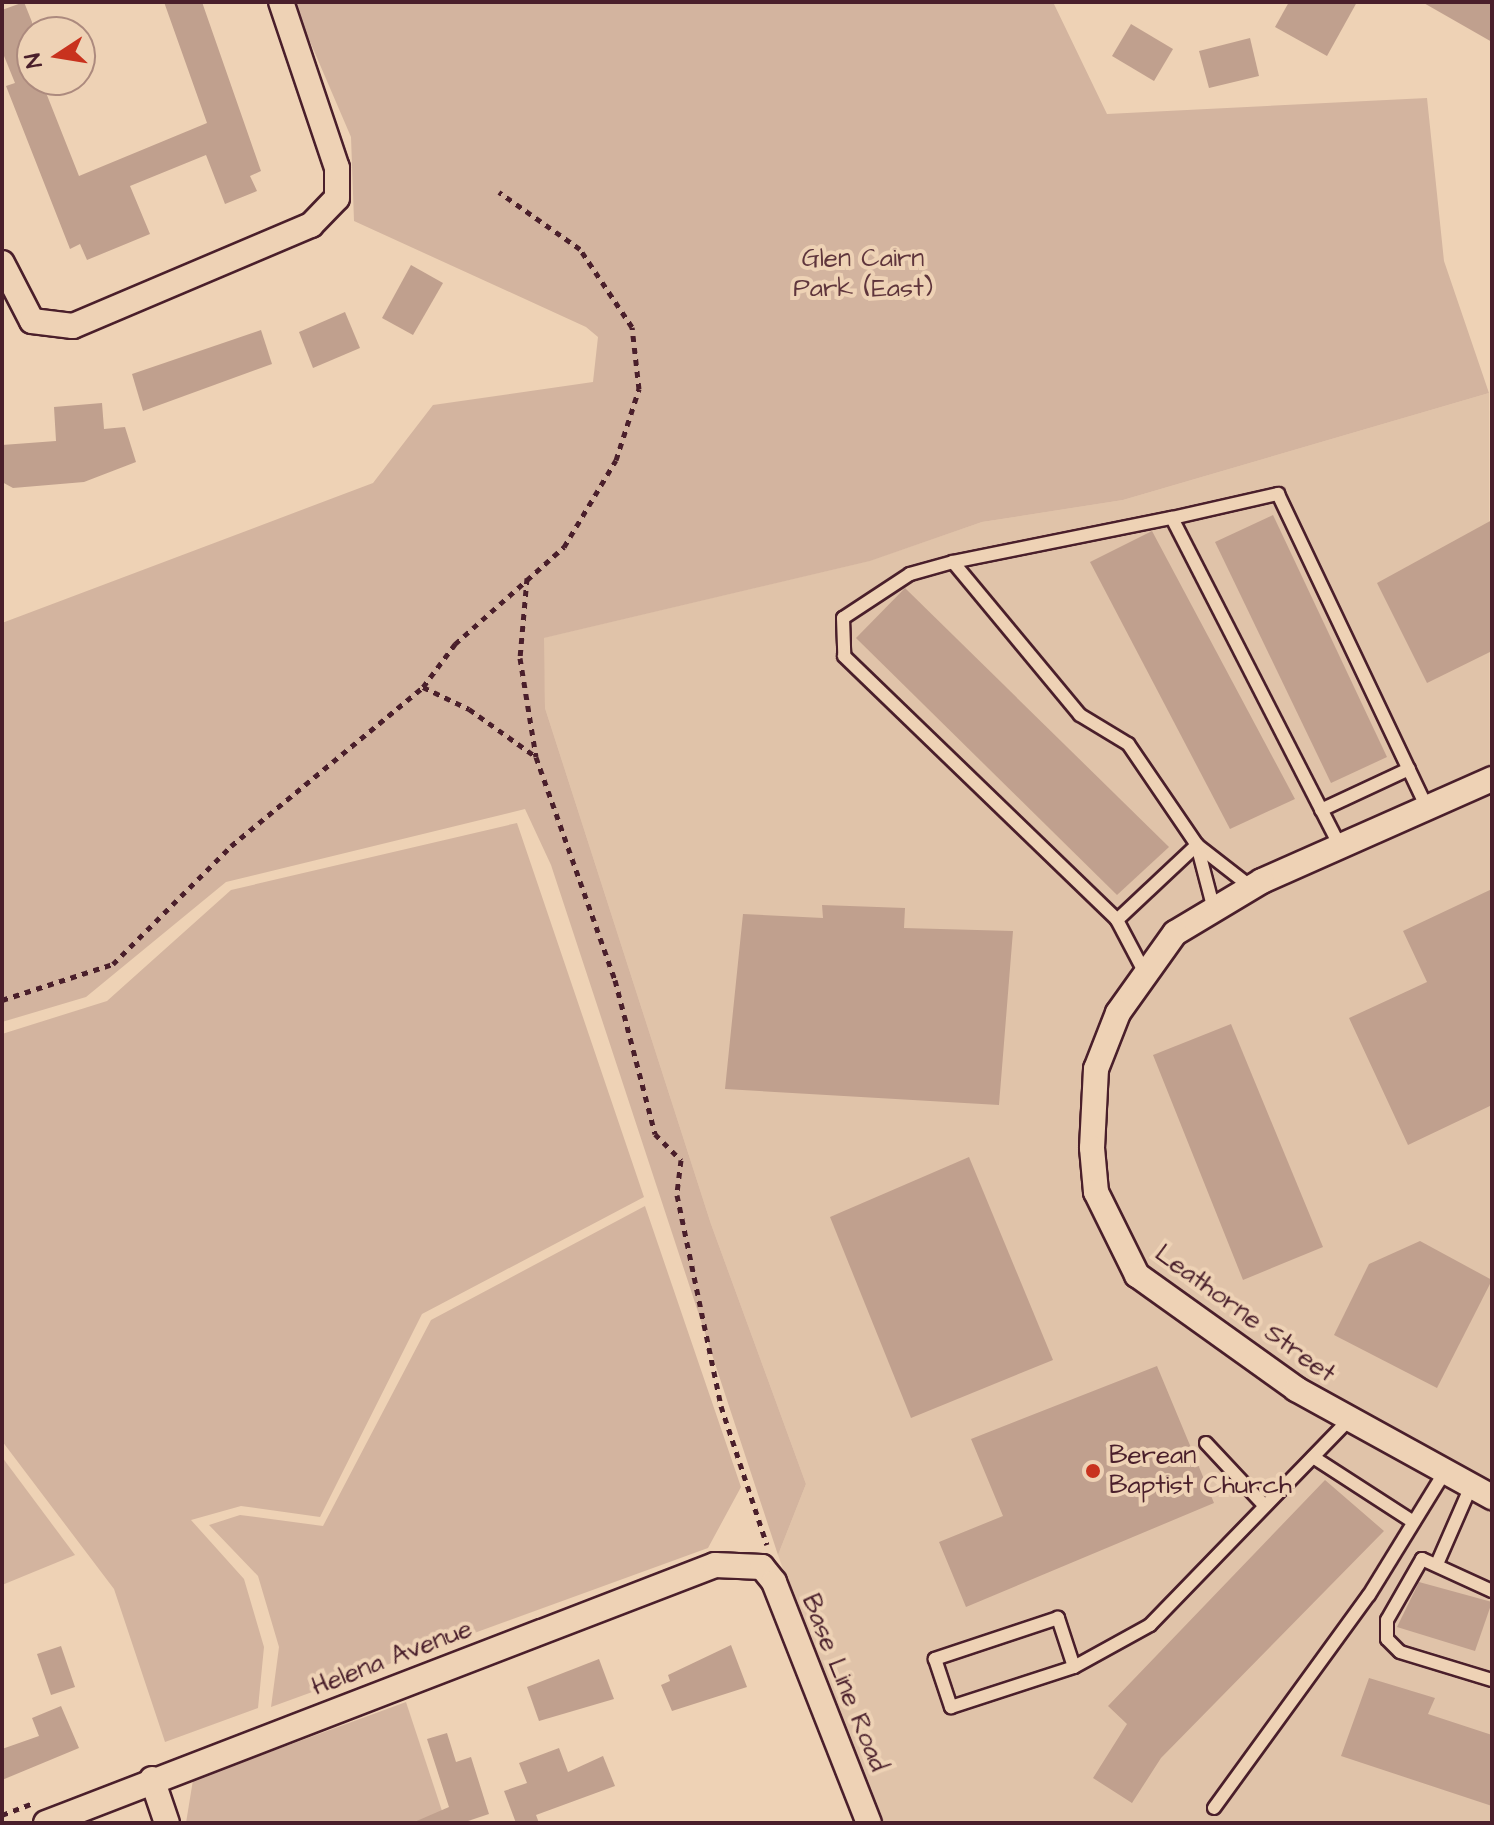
<!DOCTYPE html>
<style>
body{margin:0}
#map{position:relative;width:1494px;height:1825px;overflow:hidden;background:#eed2b5;font-family:"Architects Daughter",sans-serif}
div>[style]{position:absolute}
.built>*{inset:0;background:#e0c3a9}
.green>*{inset:0;background:#d3b49f}
.building>*{inset:0;background:#c0a08e}
.path>*{height:5px;margin-top:-2.5px;transform-origin:0;background:repeating-linear-gradient(90deg,#4a1f2b 0 6px,transparent 0 12px)}
.roads{filter:drop-shadow(2px 0 #4a1f2b) drop-shadow(-2px 0 #4a1f2b) drop-shadow(0 2px #4a1f2b) drop-shadow(0 -2px #4a1f2b)}
.service>*{height:12px;margin:-6px;padding:0 6px;transform-origin:6px;border-radius:6px;background:#eed2b5}
.minor>*{height:24px;margin:-12px;padding:0 12px;transform-origin:12px;border-radius:12px;background:#eed2b5}
.dots>*{width:22px;height:22px;translate:-50% -50%;box-sizing:border-box;border:4px solid #eed2b5;border-radius:50%}
span{translate:-50% -50%;white-space:nowrap;text-align:center;line-height:1.15;-webkit-text-stroke:8px #eed2b5;paint-order:stroke}
.park-label{font-size:26px;color:#5f353c}
.street-label{font-size:26px;color:#4a1f2b}
.poi-label{font-size:26px;color:#4a1f2b}
.left{translate:0 -50%;text-align:left}
.frame{position:absolute;inset:0;border:4px solid #4a1f2b;pointer-events:none}
.north{position:absolute;left:16px;top:16px;width:80px;height:80px;box-sizing:border-box;background:#eed2b5;border:2px solid #ac8a7e;border-radius:50%;rotate:258deg;font-size:22px;font-weight:700;line-height:32px;text-align:center;color:#4a1f2b}
.north::after{content:'';display:block;margin:auto;width:28px;height:36px;background:#c8321e;clip-path:polygon(50% 0,100% 100%,50% 72%,0 100%)}
</style>
<div id="map">
<div class="built">
<i style="clip-path:polygon(1489px 393px,1492px 1823px,875px 1823px,778px 1555px,806px 1484px,711px 1224px,545px 708px,543px 638px,869px 561px,982px 522px,1123px 500px)"></i>
</div>
<div class="green">
<i style="clip-path:polygon(293px 2px,1053px 2px,1107px 114px,1427px 98px,1444px 261px,1489px 393px,1123px 500px,982px 522px,870px 561px,544px 638px,545px 708px,711px 1224px,806px 1484px,778px 1555px,551px 865px,525px 809px,226px 882px,86px 997px,2px 1022px,2px 623px,373px 483px,433px 405px,593px 382px,598px 337px,586px 327px,354px 221px,351px 137px)"></i>
<i style="clip-path:polygon(517px 823px,644px 1197px,422px 1314px,320px 1517px,241px 1506px,191px 1520px,244px 1579px,264px 1647px,258px 1708px,165px 1742px,114px 1589px,2px 1441px,2px 1034px,107px 1001px,231px 890px)"></i>
<i style="clip-path:polygon(645px 1206px,741px 1487px,708px 1548px,271px 1707px,279px 1647px,258px 1576px,209px 1525px,240px 1515px,323px 1526px,431px 1320px)"></i>
<i style="clip-path:polygon(2px 1457px,75px 1555px,2px 1585px)"></i>
<i style="clip-path:polygon(406px 1702px,446px 1823px,186px 1823px,193px 1780px)"></i>
</div>
<div class="building">
<i style="clip-path:polygon(24px 2px,32px 22px,32px 80px,41px 80px,79px 176px,207px 123px,164px 2px,202px 2px,261px 171px,250px 176px,257px 191px,225px 204px,206px 155px,130px 186px,150px 234px,87px 260px,80px 244px,70px 249px,6px 86px,15px 83px,2px 51px,2px 10px)"></i>
<i style="clip-path:polygon(1289px 2px,1357px 2px,1327px 56px,1275px 27px)"></i>
<i style="clip-path:polygon(1422px 2px,1492px 2px,1492px 42px)"></i>
<i style="clip-path:polygon(1131px 24px,1173px 49px,1154px 81px,1112px 56px)"></i>
<i style="clip-path:polygon(1250px 38px,1259px 76px,1209px 88px,1199px 51px)"></i>
<i style="clip-path:polygon(411px 265px,443px 283px,413px 335px,382px 318px)"></i>
<i style="clip-path:polygon(345px 312px,360px 348px,313px 368px,299px 332px)"></i>
<i style="clip-path:polygon(261px 330px,272px 364px,143px 411px,132px 374px)"></i>
<i style="clip-path:polygon(102px 403px,104px 429px,125px 427px,136px 462px,84px 482px,13px 488px,2px 482px,2px 445px,56px 441px,54px 407px)"></i>
<i style="clip-path:polygon(1273px 515px,1387px 757px,1331px 783px,1215px 542px)"></i>
<i style="clip-path:polygon(1492px 520px,1492px 651px,1427px 683px,1377px 583px)"></i>
<i style="clip-path:polygon(1152px 531px,1295px 799px,1230px 829px,1090px 562px)"></i>
<i style="clip-path:polygon(905px 588px,1169px 847px,1117px 895px,856px 638px)"></i>
<i style="clip-path:polygon(1492px 889px,1492px 1105px,1408px 1145px,1349px 1018px,1427px 982px,1403px 931px)"></i>
<i style="clip-path:polygon(822px 905px,905px 908px,904px 928px,1013px 931px,999px 1105px,725px 1089px,743px 914px,823px 918px)"></i>
<i style="clip-path:polygon(1231px 1024px,1323px 1247px,1243px 1280px,1153px 1055px)"></i>
<i style="clip-path:polygon(969px 1157px,1053px 1360px,911px 1418px,830px 1217px)"></i>
<i style="clip-path:polygon(1420px 1241px,1492px 1280px,1437px 1388px,1334px 1335px,1369px 1264px)"></i>
<i style="clip-path:polygon(1157px 1366px,1214px 1503px,966px 1607px,939px 1542px,1003px 1516px,971px 1439px)"></i>
<i style="clip-path:polygon(1325px 1480px,1384px 1531px,1161px 1758px,1132px 1803px,1093px 1778px,1127px 1724px,1108px 1706px)"></i>
<i style="clip-path:polygon(1419px 1582px,1492px 1602px,1475px 1651px,1397px 1627px)"></i>
<i style="clip-path:polygon(731px 1645px,747px 1687px,672px 1711px,661px 1685px,670px 1681px,668px 1675px)"></i>
<i style="clip-path:polygon(61px 1646px,75px 1687px,51px 1695px,37px 1654px)"></i>
<i style="clip-path:polygon(599px 1659px,614px 1699px,539px 1721px,527px 1687px)"></i>
<i style="clip-path:polygon(1369px 1678px,1435px 1698px,1428px 1714px,1492px 1735px,1492px 1806px,1341px 1756px)"></i>
<i style="clip-path:polygon(61px 1706px,79px 1748px,2px 1780px,2px 1749px,39px 1736px,32px 1718px)"></i>
<i style="clip-path:polygon(447px 1733px,456px 1762px,471px 1757px,489px 1814px,462px 1823px,412px 1823px,449px 1807px,427px 1739px)"></i>
<i style="clip-path:polygon(559px 1748px,568px 1772px,603px 1756px,615px 1786px,536px 1815px,539px 1823px,516px 1823px,504px 1791px,527px 1783px,519px 1763px)"></i>
</div>
<div class="path">
<i style="left:527px;top:578px;width:80px;rotate:95deg"></i>
<i style="left:520px;top:658px;width:100px;rotate:80.8deg"></i>
<i style="left:536px;top:757px;width:237px;rotate:70.5deg"></i>
<i style="left:615px;top:980px;width:159px;rotate:75.4deg"></i>
<i style="left:655px;top:1134px;width:37px;rotate:45deg"></i>
<i style="left:681px;top:1160px;width:35px;rotate:97deg"></i>
<i style="left:677px;top:1195px;width:216px;rotate:78.2deg"></i>
<i style="left:721px;top:1406px;width:146px;rotate:71.7deg"></i>
<i style="left:423px;top:687px;width:51px;rotate:25.6deg"></i>
<i style="left:469px;top:709px;width:81px;rotate:35.5deg"></i>
<i style="left:2px;top:1000px;width:117px;rotate:-18deg"></i>
<i style="left:113px;top:964px;width:167px;rotate:-45deg"></i>
<i style="left:231px;top:846px;width:249px;rotate:-39.6deg"></i>
<i style="left:423px;top:687px;width:54px;rotate:-53.3deg"></i>
<i style="left:455px;top:644px;width:146px;rotate:-41.7deg"></i>
<i style="left:564px;top:547px;width:101px;rotate:-59.1deg"></i>
<i style="left:616px;top:460px;width:75px;rotate:-72.1deg"></i>
<i style="left:639px;top:389px;width:62px;rotate:-96.4deg"></i>
<i style="left:632px;top:327px;width:94px;rotate:-123.7deg"></i>
<i style="left:580px;top:249px;width:99px;rotate:-144.9deg"></i>
<i style="left:2px;top:1815px;width:31px;rotate:-21deg"></i>
</div>
<div class="roads">
<div class="service">
<i style="left:1172px;top:518px;width:109px;rotate:-12.8deg"></i>
<i style="left:1278px;top:494px;width:348px;rotate:64.6deg"></i>
<i style="left:953px;top:562px;width:45px;rotate:164.4deg"></i>
<i style="left:910px;top:574px;width:80px;rotate:146.7deg"></i>
<i style="left:843px;top:618px;width:38px;rotate:88deg"></i>
<i style="left:844px;top:656px;width:380px;rotate:44deg"></i>
<i style="left:1117px;top:920px;width:62px;rotate:62.2deg"></i>
<i style="left:1321px;top:810px;width:97px;rotate:-25deg"></i>
<i style="left:1197px;top:845px;width:67px;rotate:75.3deg"></i>
<i style="left:1251px;top:887px;width:68px;rotate:-142.1deg"></i>
<i style="left:1197px;top:845px;width:122px;rotate:-124.3deg"></i>
<i style="left:1128px;top:744px;width:56px;rotate:-148.9deg"></i>
<i style="left:1080px;top:715px;width:199px;rotate:-129.7deg"></i>
<i style="left:953px;top:562px;width:223px;rotate:-11.4deg"></i>
<i style="left:1172px;top:518px;width:369px;rotate:62.9deg"></i>
<i style="left:1117px;top:920px;width:110px;rotate:-43.2deg"></i>
<i style="left:1206px;top:1443px;width:86px;rotate:46.9deg"></i>
<i style="left:1313px;top:1457px;width:118px;rotate:32.9deg"></i>
<i style="left:1437px;top:1564px;width:85px;rotate:-66.4deg"></i>
<i style="left:1492px;top:1591px;width:77px;rotate:-155.4deg"></i>
<i style="left:1422px;top:1559px;width:70px;rotate:119.8deg"></i>
<i style="left:1387px;top:1620px;width:19px;rotate:90deg"></i>
<i style="left:1387px;top:1639px;width:18px;rotate:45deg"></i>
<i style="left:1400px;top:1652px;width:96px;rotate:16.9deg"></i>
<i style="left:1074px;top:1667px;width:52px;rotate:-108.1deg"></i>
<i style="left:1058px;top:1618px;width:130px;rotate:161.6deg"></i>
<i style="left:935px;top:1659px;width:51px;rotate:71.6deg"></i>
<i style="left:951px;top:1707px;width:129px;rotate:-18deg"></i>
<i style="left:1074px;top:1667px;width:87px;rotate:-28.9deg"></i>
<i style="left:1150px;top:1625px;width:286px;rotate:-45.9deg"></i>
<i style="left:1214px;top:1808px;width:263px;rotate:-54deg"></i>
<i style="left:1369px;top:1595px;width:143px;rotate:-58.4deg"></i>
</div>
<div class="minor">
<i style="left:2px;top:263px;width:65px;rotate:62.7deg"></i>
<i style="left:32px;top:321px;width:41px;rotate:7deg"></i>
<i style="left:73px;top:326px;width:259px;rotate:-23deg"></i>
<i style="left:311px;top:225px;width:37px;rotate:-46deg"></i>
<i style="left:337px;top:198px;width:30px;rotate:-90deg"></i>
<i style="left:337px;top:168px;width:175px;rotate:-108.6deg"></i>
<i style="left:1492px;top:779px;width:252px;rotate:156.1deg"></i>
<i style="left:1262px;top:881px;width:101px;rotate:149.1deg"></i>
<i style="left:1175px;top:933px;width:98px;rotate:125.5deg"></i>
<i style="left:1118px;top:1013px;width:60px;rotate:111.4deg"></i>
<i style="left:1096px;top:1069px;width:79px;rotate:92.9deg"></i>
<i style="left:1092px;top:1148px;width:44px;rotate:84.8deg"></i>
<i style="left:1096px;top:1192px;width:93px;rotate:63.7deg"></i>
<i style="left:1137px;top:1275px;width:196px;rotate:35.6deg"></i>
<i style="left:1296px;top:1389px;width:224px;rotate:28.9deg"></i>
<i style="left:152px;top:1779px;width:46px;rotate:71.2deg"></i>
<i style="left:46px;top:1823px;width:717px;rotate:-21.09deg"></i>
<i style="left:715px;top:1565px;width:47px;rotate:2.4deg"></i>
<i style="left:762px;top:1567px;width:19px;rotate:51deg"></i>
<i style="left:774px;top:1582px;width:259px;rotate:68.5deg"></i>
</div>
</div>
<div class="dots">
<i style="left:1093px;top:1471px;background:#c8321e"></i>
</div>
<div class="park-label">
<span style="left:863px;top:274px">Glen Cairn<br>Park (East)</span>
</div>
<div class="street-label">
<span style="left:1245px;top:1314px;rotate:36deg">Leathorne Street</span>
<span style="left:392px;top:1658px;rotate:-21deg">Helena Avenue</span>
<span style="left:844px;top:1683px;rotate:68deg">Base Line Road</span>
</div>
<div class="poi-label">
<span class="left" style="left:1109px;top:1471px">Berean<br>Baptist Church</span>
</div>
<div class="frame"></div>
<div class="north">N</div>
</div>
